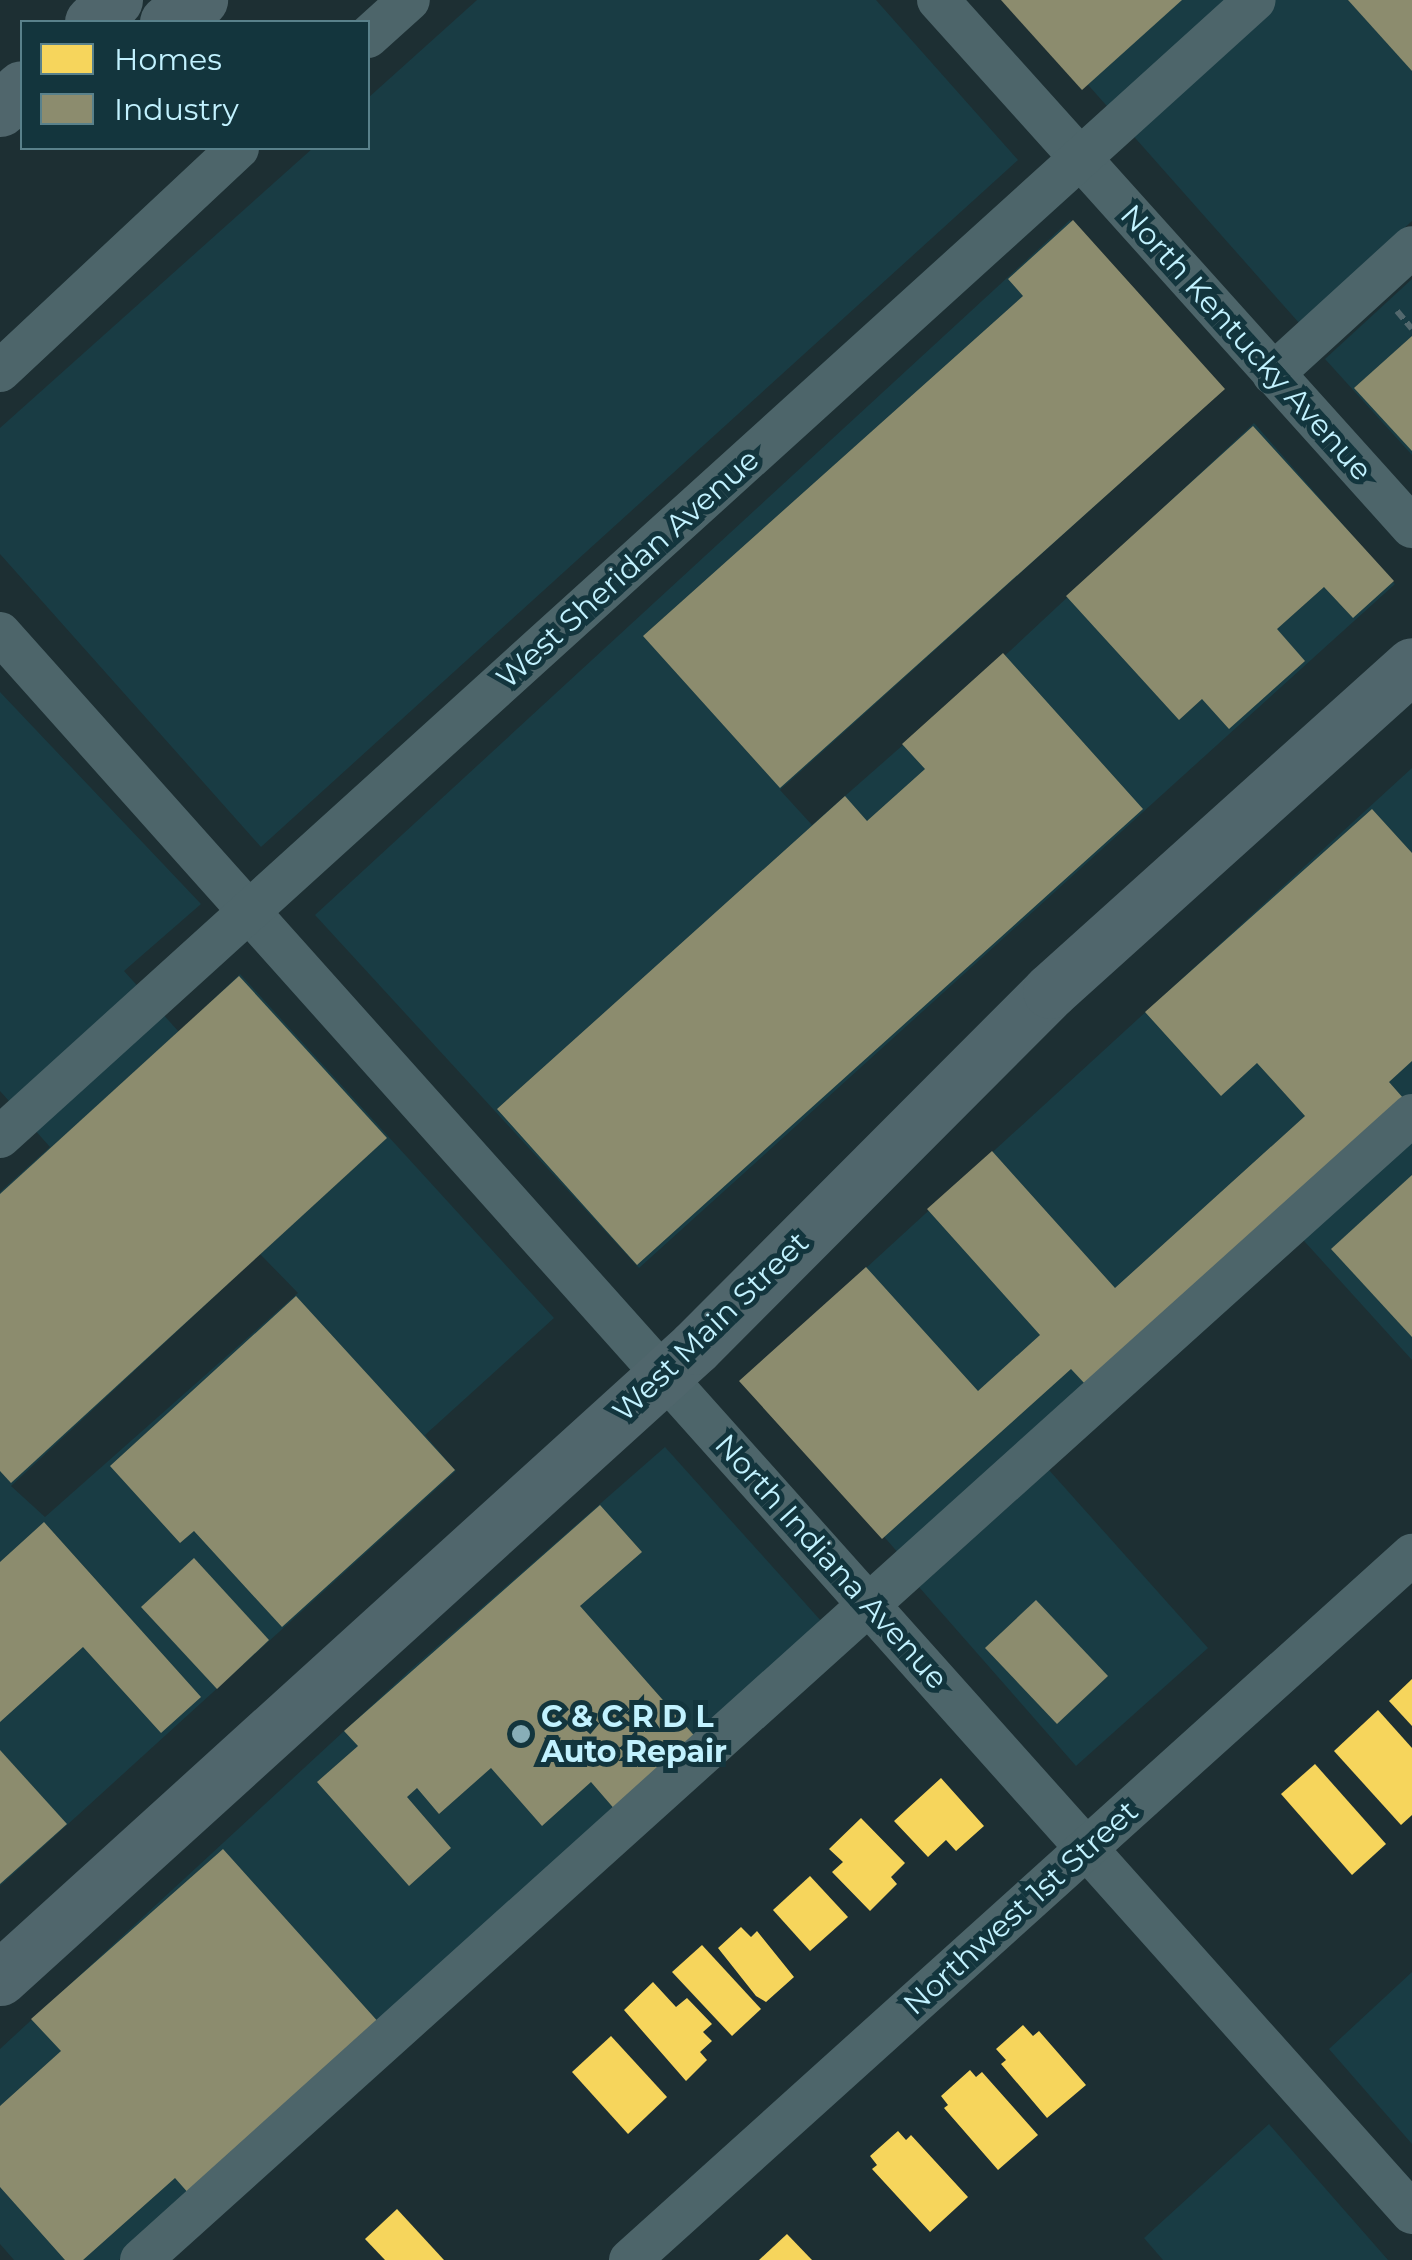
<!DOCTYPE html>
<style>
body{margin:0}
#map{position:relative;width:1412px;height:2260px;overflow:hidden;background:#1d2f33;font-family:Montserrat,sans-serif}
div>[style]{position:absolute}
.built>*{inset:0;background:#193c44}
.homes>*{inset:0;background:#f6d55c}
.industry>*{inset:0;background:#8c8c6e}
.path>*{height:6px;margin-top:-3px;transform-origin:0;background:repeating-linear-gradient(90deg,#53686d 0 10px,transparent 0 15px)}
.minor>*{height:42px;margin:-21px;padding:0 21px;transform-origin:21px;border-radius:21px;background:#4d656a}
.major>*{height:55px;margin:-27.5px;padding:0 27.5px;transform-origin:27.5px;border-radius:27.5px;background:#50666c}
.dots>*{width:28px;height:28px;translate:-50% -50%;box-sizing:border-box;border:5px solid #13353d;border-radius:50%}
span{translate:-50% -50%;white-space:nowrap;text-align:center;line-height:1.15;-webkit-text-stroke:10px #13353d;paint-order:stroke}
.street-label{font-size:30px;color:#c2f2ff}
.poi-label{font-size:30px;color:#c2f2ff;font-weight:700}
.left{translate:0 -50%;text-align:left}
.legend{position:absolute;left:20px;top:20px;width:350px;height:130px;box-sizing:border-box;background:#13353d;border:2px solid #59818b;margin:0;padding:12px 18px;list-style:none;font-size:30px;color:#c2f2ff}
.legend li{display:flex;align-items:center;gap:20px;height:50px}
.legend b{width:50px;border:2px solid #59818b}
</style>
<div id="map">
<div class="built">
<i style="clip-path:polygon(477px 0,876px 0,1018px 160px,261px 847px,0 554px,0 428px,313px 148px,368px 148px,368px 98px)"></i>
<i style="clip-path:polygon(1013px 0,1355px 0,1412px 65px,1412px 221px,1300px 324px)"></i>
<i style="clip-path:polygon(1070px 220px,1222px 391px,780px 790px,812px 825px,1011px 650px,1254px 423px,1395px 584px,639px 1268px,315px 915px)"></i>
<i style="clip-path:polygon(1412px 279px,1412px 455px,1325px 359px)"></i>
<i style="clip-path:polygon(evenodd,0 692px,201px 904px,124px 971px,179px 1032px,240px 974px,554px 1318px,425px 1435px,456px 1471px,0 1886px,0 1192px,50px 1147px,0 1091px,0 692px,260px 1254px,298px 1293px,45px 1517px,11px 1486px,260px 1254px)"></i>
<i style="clip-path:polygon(1412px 768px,1412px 1360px,1276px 1210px,900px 1555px,746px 1378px)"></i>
<i style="clip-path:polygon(665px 1447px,822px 1622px,119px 2260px,14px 2260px,0 2244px,0 2049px,409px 1671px)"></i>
<i style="clip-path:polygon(1049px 1470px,1208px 1648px,1076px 1766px,919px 1587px)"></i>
<i style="clip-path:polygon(1412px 1972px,1412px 2144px,1329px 2049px)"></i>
<i style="clip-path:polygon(1269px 2124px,1388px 2260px,1163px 2260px,1144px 2238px)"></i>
</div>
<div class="homes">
<i style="clip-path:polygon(1412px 1679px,1412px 1726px,1389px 1701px)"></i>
<i style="clip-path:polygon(1378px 1710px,1412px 1748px,1412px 1815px,1401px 1825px,1334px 1751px)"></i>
<i style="clip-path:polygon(1315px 1764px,1386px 1844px,1352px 1875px,1281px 1794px)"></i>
<i style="clip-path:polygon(941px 1778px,984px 1826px,956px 1851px,946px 1840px,928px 1857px,894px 1821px)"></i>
<i style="clip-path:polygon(861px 1818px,905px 1863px,891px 1877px,897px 1884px,870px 1911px,832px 1872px,843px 1862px,829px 1849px)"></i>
<i style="clip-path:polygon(810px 1876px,848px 1917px,810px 1951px,773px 1910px)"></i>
<i style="clip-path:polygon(741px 1927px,751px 1937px,757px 1931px,794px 1977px,766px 2002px,756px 1996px,718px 1948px)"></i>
<i style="clip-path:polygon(702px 1945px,761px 2009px,732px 2036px,672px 1972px)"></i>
<i style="clip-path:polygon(653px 1982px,676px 2007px,687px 1998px,712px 2024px,703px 2032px,712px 2041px,700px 2052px,707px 2060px,686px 2081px,624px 2010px)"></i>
<i style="clip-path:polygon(1023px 2025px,1033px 2036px,1039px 2031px,1086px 2085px,1047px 2118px,1001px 2064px,1006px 2060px,996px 2049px)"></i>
<i style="clip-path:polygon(611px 2036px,667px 2097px,628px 2134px,572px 2072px)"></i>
<i style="clip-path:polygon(970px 2070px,976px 2077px,982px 2072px,1038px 2135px,998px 2170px,944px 2108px,948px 2105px,941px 2096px)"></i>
<i style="clip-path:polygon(898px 2131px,906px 2140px,911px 2135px,968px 2197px,930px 2232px,872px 2169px,877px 2165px,870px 2156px)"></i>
<i style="clip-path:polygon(397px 2209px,444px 2260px,385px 2260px,365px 2239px)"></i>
<i style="clip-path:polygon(787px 2234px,812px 2260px,759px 2260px)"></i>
</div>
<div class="industry">
<i style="clip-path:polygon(1001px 0,1182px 0,1082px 90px)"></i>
<i style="clip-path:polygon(1348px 0,1412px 0,1412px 71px)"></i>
<i style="clip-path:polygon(1073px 220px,1225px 389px,780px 788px,643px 636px,1023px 296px,1008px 279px)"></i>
<i style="clip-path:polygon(1412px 336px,1412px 451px,1354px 388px)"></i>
<i style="clip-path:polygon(1253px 426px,1394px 581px,1353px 618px,1324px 587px,1277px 629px,1305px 661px,1229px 729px,1202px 699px,1179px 720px,1066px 596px)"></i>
<i style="clip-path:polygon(1003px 653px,1143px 809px,637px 1265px,497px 1109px,845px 796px,867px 821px,925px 769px,902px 744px)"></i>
<i style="clip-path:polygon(1372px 809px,1412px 853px,1412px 1061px,1389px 1082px,1404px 1099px,1086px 1385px,1071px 1369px,882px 1539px,739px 1381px,866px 1267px,978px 1391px,1040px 1335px,927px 1209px,992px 1151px,1115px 1288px,1305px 1116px,1257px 1063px,1221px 1096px,1145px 1012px)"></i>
<i style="clip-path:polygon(239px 976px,387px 1138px,11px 1483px,0 1471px,0 1194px)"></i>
<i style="clip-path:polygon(1412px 1175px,1412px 1337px,1331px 1249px)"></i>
<i style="clip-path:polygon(296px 1296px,455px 1470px,282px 1627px,194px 1531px,180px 1543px,110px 1466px)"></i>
<i style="clip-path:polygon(600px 1505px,642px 1552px,580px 1606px,699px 1741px,617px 1812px,591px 1782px,542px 1826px,491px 1768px,439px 1814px,417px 1788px,407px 1797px,451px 1848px,409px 1886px,317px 1782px,358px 1746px,344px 1731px)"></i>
<i style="clip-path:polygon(44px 1522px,201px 1697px,161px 1733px,83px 1647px,0 1722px,0 1562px)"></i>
<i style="clip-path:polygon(194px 1558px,269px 1640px,217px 1689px,141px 1607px)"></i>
<i style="clip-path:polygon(1036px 1600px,1108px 1676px,1057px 1724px,985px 1648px)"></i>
<i style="clip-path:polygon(0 1750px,67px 1824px,0 1884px)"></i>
<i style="clip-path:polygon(223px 1849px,381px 2025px,190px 2195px,175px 2178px,83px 2260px,65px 2260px,0 2187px,0 2106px,61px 2051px,31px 2019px)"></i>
</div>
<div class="path">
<i style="left:1397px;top:311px;width:23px;rotate:50deg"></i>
</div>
<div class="minor">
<i style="left:938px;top:0;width:709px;rotate:48.03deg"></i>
<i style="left:368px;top:37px;width:55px;rotate:-42.1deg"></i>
<i style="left:0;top:371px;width:326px;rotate:-43.1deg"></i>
<i style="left:1273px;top:374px;width:188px;rotate:-42.4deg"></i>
<i style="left:0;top:633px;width:2119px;rotate:48.21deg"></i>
<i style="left:0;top:1137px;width:1693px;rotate:-42.18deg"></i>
<i style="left:141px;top:2260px;width:1711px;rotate:-42.01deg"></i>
<i style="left:630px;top:2260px;width:1053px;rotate:-42.04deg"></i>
</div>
<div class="major">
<i style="left:92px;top:22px;width:32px;rotate:-44deg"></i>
<i style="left:167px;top:22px;width:40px;rotate:-34deg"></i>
<i style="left:0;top:109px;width:30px;rotate:-44deg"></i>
<i style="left:0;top:1978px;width:939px;rotate:-42.24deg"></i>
<i style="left:695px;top:1347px;width:503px;rotate:-45.08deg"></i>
<i style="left:1050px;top:991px;width:487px;rotate:-42deg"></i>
</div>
<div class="dots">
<i style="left:521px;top:1734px;background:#88aeb8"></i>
</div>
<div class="street-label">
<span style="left:1246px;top:343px;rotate:48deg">North Kentucky Avenue</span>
<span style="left:628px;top:569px;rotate:-42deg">West Sheridan Avenue</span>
<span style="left:711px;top:1327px;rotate:-44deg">West Main Street</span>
<span style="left:831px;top:1562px;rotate:48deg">North Indiana Avenue</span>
<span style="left:1021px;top:1908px;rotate:-42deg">Northwest 1st Street</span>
</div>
<div class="poi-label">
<span class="left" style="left:541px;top:1734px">C &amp; C R D L<br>Auto Repair</span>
</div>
<ul class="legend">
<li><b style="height:28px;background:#f6d55c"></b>Homes</li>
<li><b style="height:28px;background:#8c8c6e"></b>Industry</li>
</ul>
</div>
